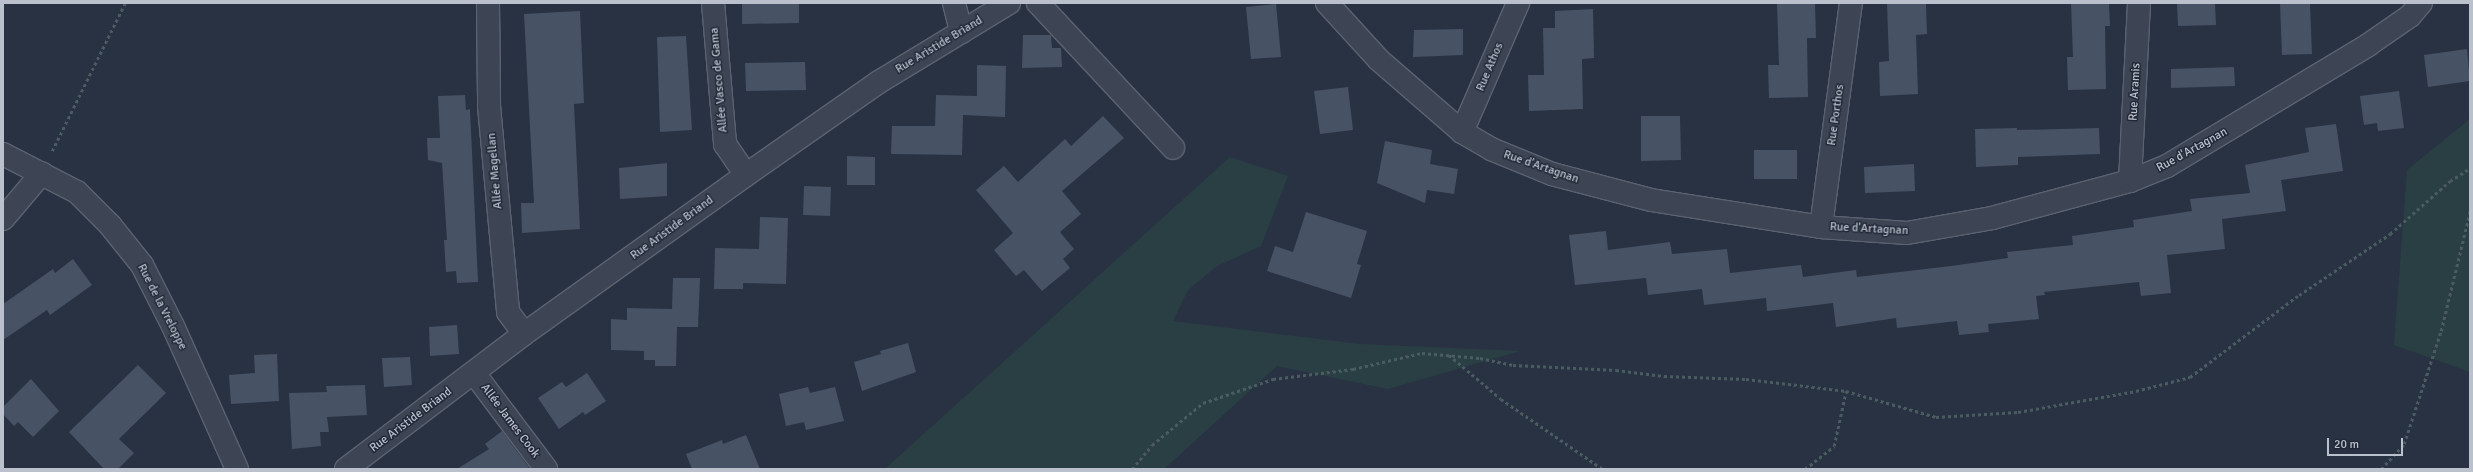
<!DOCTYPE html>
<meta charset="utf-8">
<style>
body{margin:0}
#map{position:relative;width:2473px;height:472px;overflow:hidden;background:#283243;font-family:Signika,sans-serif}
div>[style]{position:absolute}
.green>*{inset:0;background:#2a3f44}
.building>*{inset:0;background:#475265}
.path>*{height:2.5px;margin-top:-1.25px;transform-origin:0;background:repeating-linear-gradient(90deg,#495c60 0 3px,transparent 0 6px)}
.roads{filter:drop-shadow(1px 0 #5b6270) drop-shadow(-1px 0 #5b6270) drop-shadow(0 1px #5b6270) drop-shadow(0 -1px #5b6270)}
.minor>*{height:22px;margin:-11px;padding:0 11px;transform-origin:11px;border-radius:11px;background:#3d4453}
span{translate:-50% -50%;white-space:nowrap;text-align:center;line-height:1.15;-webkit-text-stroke:3px #212938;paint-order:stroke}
.street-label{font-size:12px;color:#bac0cc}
.frame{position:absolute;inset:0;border:4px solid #bac0cc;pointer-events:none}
.scale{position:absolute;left:2327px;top:438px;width:76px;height:18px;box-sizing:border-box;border:2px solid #bac0cc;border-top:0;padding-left:5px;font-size:12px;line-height:14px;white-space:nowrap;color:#bac0cc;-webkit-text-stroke:3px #212938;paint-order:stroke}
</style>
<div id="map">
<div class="green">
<i style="clip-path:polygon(2470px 119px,2470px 372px,2394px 345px,2407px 170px)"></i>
<i style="clip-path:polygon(1230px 157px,1288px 176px,1261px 246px,1217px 266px,1188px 290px,1173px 321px,1359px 344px,1520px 351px,1388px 389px,1277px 366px,1164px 469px,886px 468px)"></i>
</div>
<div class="building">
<i style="clip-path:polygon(742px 3px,799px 3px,799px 23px,742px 24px)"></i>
<i style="clip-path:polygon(1815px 3px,1816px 38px,1807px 38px,1808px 97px,1769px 98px,1768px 65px,1779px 65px,1777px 4px)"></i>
<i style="clip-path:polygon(1887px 3px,1926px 3px,1927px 34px,1916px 35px,1918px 94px,1880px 96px,1879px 62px,1889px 61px)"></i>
<i style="clip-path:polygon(2071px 3px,2109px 3px,2110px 26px,2105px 26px,2106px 89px,2068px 90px,2067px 57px,2073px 57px)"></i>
<i style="clip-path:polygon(2177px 3px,2215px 3px,2216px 25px,2178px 26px)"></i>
<i style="clip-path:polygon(2280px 3px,2310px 3px,2312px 54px,2282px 55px)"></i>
<i style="clip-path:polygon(1276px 4px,1281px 57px,1251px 59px,1246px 7px)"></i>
<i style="clip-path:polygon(1593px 9px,1594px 58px,1582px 59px,1583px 109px,1529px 111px,1528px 75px,1544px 75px,1543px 28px,1555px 28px,1555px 11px)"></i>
<i style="clip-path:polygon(580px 11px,584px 103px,574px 104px,580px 229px,522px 233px,521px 203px,534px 203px,524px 14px)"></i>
<i style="clip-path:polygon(1463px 29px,1463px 55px,1413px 57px,1414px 30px)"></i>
<i style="clip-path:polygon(1023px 35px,1051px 35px,1052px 48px,1061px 48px,1062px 67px,1022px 68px)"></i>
<i style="clip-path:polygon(686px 36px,692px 130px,660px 132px,657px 37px)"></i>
<i style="clip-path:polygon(2467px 49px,2470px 81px,2428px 87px,2424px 55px)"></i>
<i style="clip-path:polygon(805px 62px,806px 90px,746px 91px,745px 63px)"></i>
<i style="clip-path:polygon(977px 65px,1006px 66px,1005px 117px,963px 115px,962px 155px,891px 154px,892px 126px,935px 126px,936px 95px,977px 96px)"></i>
<i style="clip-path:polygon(2234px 67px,2235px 86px,2171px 88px,2171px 69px)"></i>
<i style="clip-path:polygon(1348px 87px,1353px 130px,1320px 134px,1314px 91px)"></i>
<i style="clip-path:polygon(2399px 91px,2404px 128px,2378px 131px,2377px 123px,2364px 125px,2360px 96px)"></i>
<i style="clip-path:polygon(465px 95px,466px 110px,470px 109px,478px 282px,457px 283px,456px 271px,446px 272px,444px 240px,447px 240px,442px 163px,428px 160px,427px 138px,440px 138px,438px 96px)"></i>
<i style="clip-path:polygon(1103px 116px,1124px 138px,1062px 191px,1081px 214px,1060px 232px,1074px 249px,1063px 259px,1070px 268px,1042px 291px,1024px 270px,1016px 276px,994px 250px,1013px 233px,976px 190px,1004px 166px,1018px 182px,1065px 139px,1071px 146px)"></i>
<i style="clip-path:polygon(1641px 116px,1680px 116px,1681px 160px,1641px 161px)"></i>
<i style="clip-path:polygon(2336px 124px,2343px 171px,2281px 180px,2286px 211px,2222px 219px,2225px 249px,2167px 255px,2171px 293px,2141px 296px,2139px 282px,2044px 292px,2045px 295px,2036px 296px,2039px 319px,1988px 324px,1989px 332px,1959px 335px,1957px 321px,1897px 328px,1896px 318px,1836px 327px,1833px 303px,1767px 311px,1766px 298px,1704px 305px,1702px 289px,1648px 295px,1646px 278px,1575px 285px,1569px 235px,1606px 231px,1608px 250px,1670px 242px,1672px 254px,1727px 249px,1730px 273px,1801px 265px,1803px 277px,1856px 270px,1857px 277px,1951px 266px,2008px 258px,2007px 252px,2073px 245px,2072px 236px,2134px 227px,2133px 220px,2192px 211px,2190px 199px,2250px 193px,2245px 165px,2309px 152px,2305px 128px)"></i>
<i style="clip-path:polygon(2017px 128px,2017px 130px,2099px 128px,2100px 154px,2018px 157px,2018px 165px,1976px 167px,1975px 129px)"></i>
<i style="clip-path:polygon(1385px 141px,1432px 150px,1430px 164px,1458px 169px,1454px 194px,1427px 190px,1425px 203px,1377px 183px)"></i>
<i style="clip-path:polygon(1754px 150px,1797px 150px,1797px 179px,1754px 179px)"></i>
<i style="clip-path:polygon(847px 156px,875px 157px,875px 185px,847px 185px)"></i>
<i style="clip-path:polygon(667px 163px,667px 196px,620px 199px,619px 168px)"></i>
<i style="clip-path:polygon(1914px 164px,1915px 191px,1865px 193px,1864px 167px)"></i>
<i style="clip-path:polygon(804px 186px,831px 187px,830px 216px,803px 215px)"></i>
<i style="clip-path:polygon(1306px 212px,1367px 231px,1357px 264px,1361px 265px,1351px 298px,1267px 271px,1275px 246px,1293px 252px)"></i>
<i style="clip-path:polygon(760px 217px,788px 218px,786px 284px,743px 283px,743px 289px,714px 289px,715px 248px,759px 249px)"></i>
<i style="clip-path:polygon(73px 259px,92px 285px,50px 315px,47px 310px,3px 340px,3px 304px,53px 269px,55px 273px)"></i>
<i style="clip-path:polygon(673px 278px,700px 278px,698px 327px,677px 327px,676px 366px,655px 366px,655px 360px,644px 360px,644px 351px,611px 350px,611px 319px,627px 320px,627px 308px,672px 309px)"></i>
<i style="clip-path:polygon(457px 325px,459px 354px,430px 356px,429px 327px)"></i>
<i style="clip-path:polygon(908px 343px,916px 372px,862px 391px,854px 362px,881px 354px,880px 351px)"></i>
<i style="clip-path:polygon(277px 354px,279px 401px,231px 404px,229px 375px,255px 373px,254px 355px)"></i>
<i style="clip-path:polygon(410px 357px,412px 385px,384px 387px,382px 358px)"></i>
<i style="clip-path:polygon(138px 365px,166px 393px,119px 439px,134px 453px,118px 469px,104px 469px,69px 432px)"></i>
<i style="clip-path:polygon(587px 373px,606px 401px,585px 415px,583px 412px,559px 429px,538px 398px,562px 382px,566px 387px)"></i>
<i style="clip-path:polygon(31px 379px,59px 411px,33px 437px,18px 422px,14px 426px,3px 414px,3px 407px)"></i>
<i style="clip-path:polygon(365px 385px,367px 415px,327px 417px,329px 432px,320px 432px,321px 446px,292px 449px,289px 393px,327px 392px,326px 386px)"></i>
<i style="clip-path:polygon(808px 387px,810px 393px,835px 387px,844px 421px,806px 430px,804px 422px,786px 426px,779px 394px)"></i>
<i style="clip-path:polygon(502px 431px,530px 469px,457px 469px,489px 449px,485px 444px)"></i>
<i style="clip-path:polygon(746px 435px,760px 469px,692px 469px,686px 454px,722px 440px,723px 444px)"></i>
</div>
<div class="path">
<i style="left:52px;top:151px;width:165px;rotate:-63.7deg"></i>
<i style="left:1449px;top:355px;width:68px;rotate:40.2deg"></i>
<i style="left:1501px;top:399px;width:124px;rotate:34.5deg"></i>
<i style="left:1132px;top:469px;width:31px;rotate:-50deg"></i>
<i style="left:1152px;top:445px;width:66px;rotate:-39.5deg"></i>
<i style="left:1203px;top:403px;width:74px;rotate:-18.9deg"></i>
<i style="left:1273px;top:379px;width:81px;rotate:-7.1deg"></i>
<i style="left:1353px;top:369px;width:71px;rotate:-13.1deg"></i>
<i style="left:1422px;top:353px;width:58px;rotate:4.9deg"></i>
<i style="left:1480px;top:358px;width:34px;rotate:12deg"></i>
<i style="left:1513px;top:365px;width:103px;rotate:2.8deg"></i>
<i style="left:1616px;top:370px;width:48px;rotate:7.1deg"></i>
<i style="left:1664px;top:376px;width:82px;rotate:2.1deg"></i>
<i style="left:1746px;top:379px;width:101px;rotate:6.8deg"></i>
<i style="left:1846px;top:391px;width:94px;rotate:16.1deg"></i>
<i style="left:1936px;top:417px;width:82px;rotate:-3.5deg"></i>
<i style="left:2018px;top:412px;width:120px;rotate:-10.1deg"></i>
<i style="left:2136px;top:391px;width:56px;rotate:-14.5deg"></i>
<i style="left:2190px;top:377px;width:136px;rotate:-37deg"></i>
<i style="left:2299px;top:295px;width:110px;rotate:-33.8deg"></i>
<i style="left:2390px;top:234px;width:80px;rotate:-41.5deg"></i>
<i style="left:2450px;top:181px;width:24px;rotate:-33deg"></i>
<i style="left:1805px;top:469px;width:37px;rotate:-38deg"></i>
<i style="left:1834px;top:446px;width:56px;rotate:-77.7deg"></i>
<i style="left:2381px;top:469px;width:34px;rotate:-47deg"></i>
<i style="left:2404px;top:444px;width:119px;rotate:-71.9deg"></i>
<i style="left:2441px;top:331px;width:123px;rotate:-76.4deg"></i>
</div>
<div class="roads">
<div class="minor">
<i style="left:488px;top:3px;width:103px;rotate:89.4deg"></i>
<i style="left:489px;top:106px;width:207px;rotate:84.7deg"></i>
<i style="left:508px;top:312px;width:27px;rotate:54deg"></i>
<i style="left:713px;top:3px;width:142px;rotate:85.1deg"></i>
<i style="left:725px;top:144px;width:37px;rotate:56deg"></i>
<i style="left:954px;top:3px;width:30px;rotate:76deg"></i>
<i style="left:1038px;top:3px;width:198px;rotate:47deg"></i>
<i style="left:1327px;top:3px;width:77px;rotate:47.6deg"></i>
<i style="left:1379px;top:60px;width:110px;rotate:40.9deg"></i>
<i style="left:1462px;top:132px;width:34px;rotate:30deg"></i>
<i style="left:1491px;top:149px;width:66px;rotate:22.3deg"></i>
<i style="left:1552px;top:174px;width:102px;rotate:14.7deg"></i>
<i style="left:1651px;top:200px;width:172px;rotate:9deg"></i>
<i style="left:1821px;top:227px;width:86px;rotate:4deg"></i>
<i style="left:1907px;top:233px;width:86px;rotate:-10deg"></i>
<i style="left:1992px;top:218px;width:143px;rotate:-15deg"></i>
<i style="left:2130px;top:181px;width:40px;rotate:-22deg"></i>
<i style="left:2167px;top:166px;width:235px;rotate:-31deg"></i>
<i style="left:2368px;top:45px;width:51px;rotate:-34.6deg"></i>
<i style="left:2410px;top:16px;width:17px;rotate:-50deg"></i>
<i style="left:1462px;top:132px;width:141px;rotate:-66.5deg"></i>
<i style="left:3px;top:154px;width:83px;rotate:27.2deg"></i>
<i style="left:77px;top:192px;width:47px;rotate:45deg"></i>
<i style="left:110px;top:225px;width:51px;rotate:51.3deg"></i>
<i style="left:142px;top:265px;width:68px;rotate:63.1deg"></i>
<i style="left:173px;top:326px;width:157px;rotate:65.9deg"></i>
<i style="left:2130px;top:181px;width:178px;rotate:-87.1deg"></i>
<i style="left:3px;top:219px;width:60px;rotate:-49.7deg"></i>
<i style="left:1821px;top:227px;width:226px;rotate:-82.4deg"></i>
<i style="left:474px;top:373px;width:120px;rotate:53.1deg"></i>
<i style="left:346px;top:469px;width:223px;rotate:-37.2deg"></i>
<i style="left:524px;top:334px;width:273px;rotate:-35.6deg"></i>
<i style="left:746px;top:175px;width:162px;rotate:-35deg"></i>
<i style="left:879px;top:82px;width:152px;rotate:-31.3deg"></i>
</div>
</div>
<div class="street-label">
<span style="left:939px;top:45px;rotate:-31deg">Rue Aristide Briand</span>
<span style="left:1490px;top:67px;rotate:-67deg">Rue Athos</span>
<span style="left:719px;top:80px;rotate:-95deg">Allée Vasco de Gama</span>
<span style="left:2135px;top:92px;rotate:-87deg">Rue Aramis</span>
<span style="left:1836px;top:115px;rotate:-82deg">Rue Porthos</span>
<span style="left:2192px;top:150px;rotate:-29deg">Rue d'Artagnan</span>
<span style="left:1541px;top:167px;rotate:19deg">Rue d'Artagnan</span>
<span style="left:495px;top:171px;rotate:-95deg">Allée Magellan</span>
<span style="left:672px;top:228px;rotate:-36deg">Rue Aristide Briand</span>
<span style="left:1869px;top:229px;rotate:3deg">Rue d'Artagnan</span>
<span style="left:162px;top:307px;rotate:63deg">Rue de la Vreloppe</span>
<span style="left:411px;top:420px;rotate:-37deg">Rue Aristide Briand</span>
<span style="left:510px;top:421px;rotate:53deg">Allée James Cook</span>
</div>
<div class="frame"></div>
<div class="scale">20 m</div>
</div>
